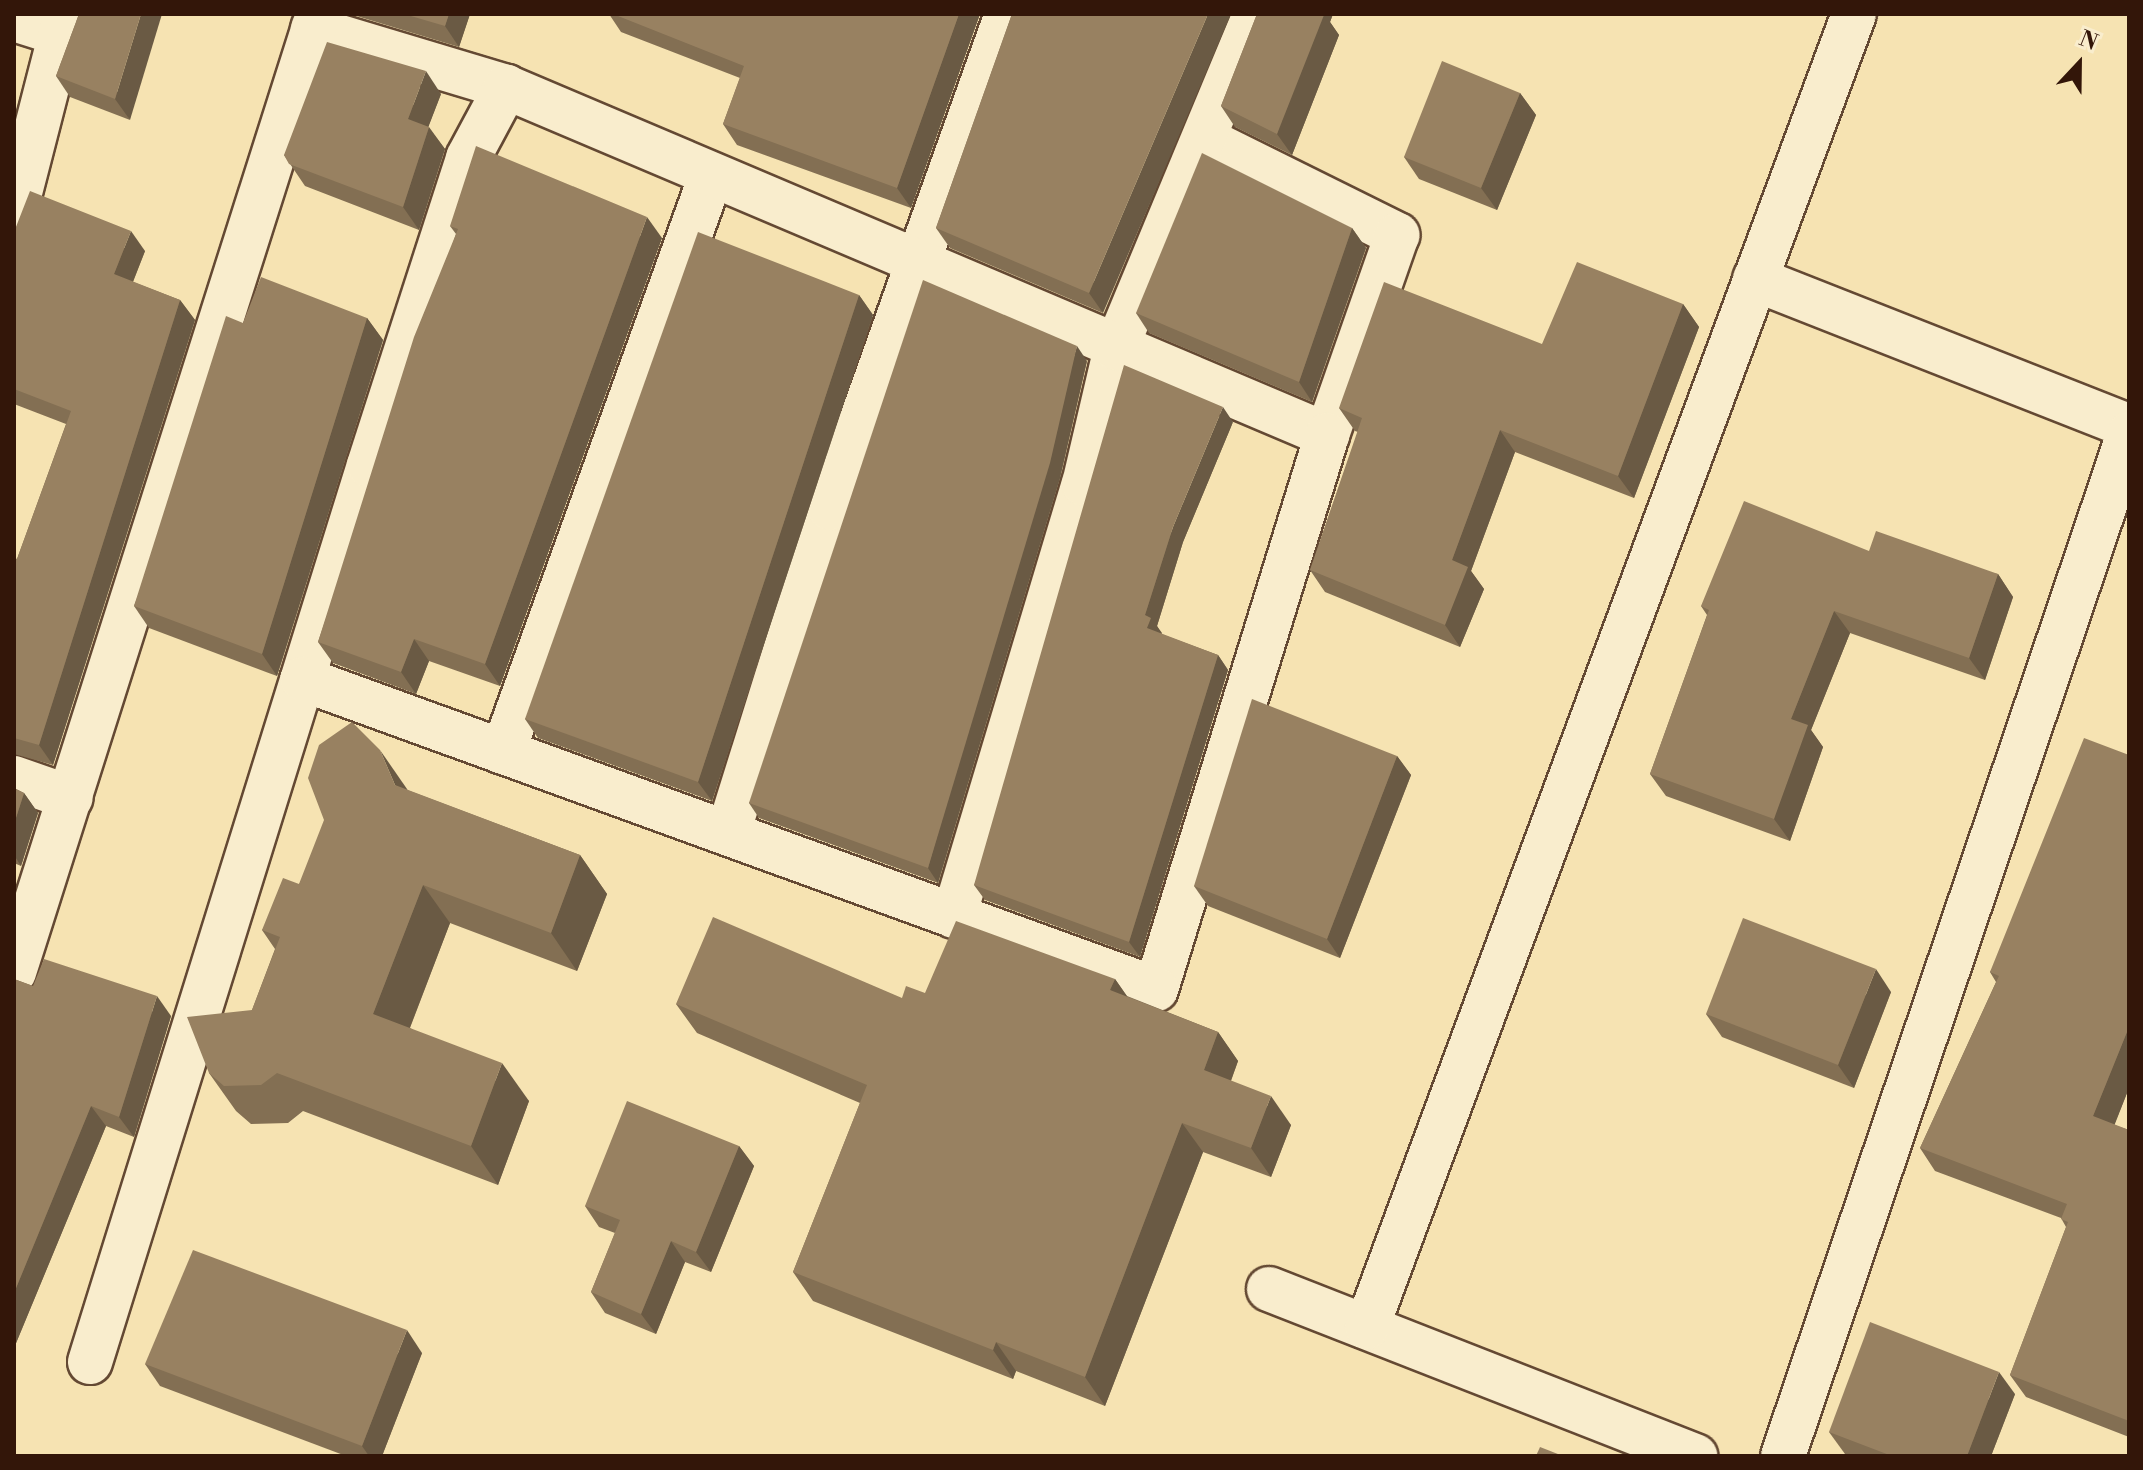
<!DOCTYPE html>
<style>
body{margin:0}
#map{position:relative;width:2143px;height:1470px;overflow:hidden;background:#f6e3b2;font-family:"Libre Bodoni",serif}
div>[style]{position:absolute}
.roads{filter:drop-shadow(2px 0 #644933) drop-shadow(-2px 0 #644933) drop-shadow(0 2px #644933) drop-shadow(0 -2px #644933)}
.street>*{height:44px;margin:-22px;padding:0 22px;transform-origin:22px;border-radius:22px;background:#f9edcd}
.wall>*{inset:0;background:#836f53}
.shaded-wall>*{inset:0;background:#6a5a44}
.building>*{inset:0;background:#988161}
span{translate:-50% -50%;white-space:nowrap;text-align:center;line-height:1.15;-webkit-text-stroke:6px #f9edcd;paint-order:stroke}
.frame{position:absolute;inset:0;border:16px solid #331609;pointer-events:none}
.north{position:absolute;left:2039px;top:24px;width:80px;height:80px;-webkit-text-stroke:6px #f9edcd;paint-order:stroke;rotate:22deg;font-size:22px;font-weight:700;line-height:32px;text-align:center;color:#331609}
.north::after{content:'';display:block;margin:auto;width:28px;height:36px;background:#331609;clip-path:polygon(50% 0,100% 100%,50% 72%,0 100%)}
</style>
<div id="map">
<div class="roads">
<div class="street">
<i style="left:14px;top:19px;width:49px;rotate:17.7deg"></i>
<i style="left:313px;top:29px;width:202px;rotate:16.7deg"></i>
<i style="left:1204px;top:139px;width:216px;rotate:26.4deg"></i>
<i style="left:1397px;top:235px;width:212px;rotate:109.3deg"></i>
<i style="left:14px;top:216px;width:209px;rotate:-75.6deg"></i>
<i style="left:1755px;top:279px;width:402px;rotate:21.5deg"></i>
<i style="left:503px;top:752px;width:612px;rotate:-70.14deg"></i>
<i style="left:14px;top:778px;width:60px;rotate:19.3deg"></i>
<i style="left:728px;top:833px;width:341px;rotate:-72.6deg"></i>
<i style="left:830px;top:508px;width:525px;rotate:-70.29deg"></i>
<i style="left:954px;top:916px;width:451px;rotate:-73.3deg"></i>
<i style="left:1084px;top:484px;width:140px;rotate:-76.8deg"></i>
<i style="left:1116px;top:348px;width:362px;rotate:-67.4deg"></i>
<i style="left:14px;top:972px;width:1005px;rotate:-72.39deg"></i>
<i style="left:1269px;top:1289px;width:458px;rotate:21.4deg"></i>
<i style="left:1367px;top:1327px;width:1400px;rotate:-69.65deg"></i>
<i style="left:90px;top:1362px;width:939px;rotate:-72.72deg"></i>
<i style="left:369px;top:465px;width:323px;rotate:-72.1deg"></i>
<i style="left:468px;top:158px;width:81px;rotate:-61.8deg"></i>
<i style="left:506px;top:87px;width:892px;rotate:22.97deg"></i>
<i style="left:1327px;top:435px;width:580px;rotate:107.15deg"></i>
<i style="left:1156px;top:989px;width:908px;rotate:-160.03deg"></i>
<i style="left:1783px;top:1456px;width:1079px;rotate:-71.3deg"></i>
</div>
</div>
<div class="wall">
<i style="clip-path:polygon(79px 14px,130px 120px,70px 97px,56px 76px)"></i>
<i style="clip-path:polygon(350px 14px,470px 14px,459px 47px)"></i>
<i style="clip-path:polygon(609px 14px,980px 14px,911px 208px,737px 145px,723px 124px,740px 78px,621px 32px)"></i>
<i style="clip-path:polygon(1012px 14px,1103px 313px,950px 248px,936px 228px)"></i>
<i style="clip-path:polygon(1257px 14px,1333px 14px,1330px 22px,1339px 35px,1292px 155px,1235px 127px,1221px 106px)"></i>
<i style="clip-path:polygon(1520px 93px,1536px 115px,1497px 210px,1419px 179px,1404px 157px)"></i>
<i style="clip-path:polygon(441px 94px,428px 127px,445px 149px,419px 230px,305px 186px,284px 155px)"></i>
<i style="clip-path:polygon(450px 226px,662px 238px,500px 686px,429px 661px,416px 694px,333px 663px,318px 642px,456px 234px)"></i>
<i style="clip-path:polygon(1352px 228px,1366px 248px,1312px 402px,1149px 333px,1136px 313px)"></i>
<i style="clip-path:polygon(14px 232px,145px 251px,133px 282px,180px 300px,195px 320px,53px 765px,14px 754px,14px 558px,17px 559px,66px 424px,14px 404px)"></i>
<i style="clip-path:polygon(859px 295px,873px 315px,712px 801px,538px 738px,525px 719px)"></i>
<i style="clip-path:polygon(1683px 304px,1699px 327px,1634px 498px,1515px 452px,1471px 571px,1484px 589px,1460px 647px,1325px 592px,1310px 570px,1358px 432px,1355px 431px,1339px 408px,1542px 344px)"></i>
<i style="clip-path:polygon(367px 318px,383px 340px,277px 676px,149px 628px,134px 606px,243px 323px)"></i>
<i style="clip-path:polygon(1087px 361px,1060px 478px,938px 883px,759px 818px,749px 803px)"></i>
<i style="clip-path:polygon(1233px 422px,1183px 542px,1157px 626px,1161px 634px,1218px 655px,1228px 670px,1140px 957px,985px 900px,974px 885px)"></i>
<i style="clip-path:polygon(1869px 551px,1998px 574px,2013px 597px,1985px 680px,1850px 633px,1811px 730px,1823px 747px,1790px 841px,1666px 796px,1650px 774px,1707px 615px,1701px 606px)"></i>
<i style="clip-path:polygon(2129px 755px,2129px 1088px,2114px 1125px,2129px 1130px,2129px 1437px,2026px 1397px,2010px 1375px,2066px 1227px,2061px 1218px,1935px 1171px,1920px 1148px,1996px 982px,1990px 972px)"></i>
<i style="clip-path:polygon(1397px 756px,1411px 775px,1340px 958px,1208px 906px,1194px 886px)"></i>
<i style="clip-path:polygon(14px 788px,24px 793px,38px 813px,21px 866px,14px 863px)"></i>
<i style="clip-path:polygon(407px 790px,580px 855px,607px 894px,577px 971px,450px 923px,410px 1028px,529px 1101px,498px 1185px,303px 1111px,288px 1123px,251px 1124px,236px 1111px,209px 1073px,252px 1010px,275px 949px,262px 930px,299px 884px)"></i>
<i style="clip-path:polygon(14px 979px,33px 986px,171px 1016px,134px 1137px,106px 1126px,14px 1348px)"></i>
<i style="clip-path:polygon(1115px 979px,1127px 996px,1218px 1032px,1238px 1061px,1231px 1081px,1291px 1125px,1271px 1177px,1203px 1152px,1105px 1406px,1016px 1371px,1013px 1379px,813px 1301px,793px 1272px,860px 1103px,697px 1033px,676px 1004px,902px 998px,925px 993px)"></i>
<i style="clip-path:polygon(1891px 992px,1854px 1088px,1722px 1037px,1706px 1014px)"></i>
<i style="clip-path:polygon(739px 1146px,754px 1166px,711px 1272px,685px 1262px,656px 1334px,605px 1313px,591px 1292px,615px 1233px,599px 1227px,585px 1206px)"></i>
<i style="clip-path:polygon(422px 1353px,382px 1456px,346px 1456px,160px 1386px,145px 1364px)"></i>
<i style="clip-path:polygon(2015px 1394px,1991px 1456px,1850px 1456px,1845px 1454px,1829px 1432px)"></i>
</div>
<div class="shaded-wall">
<i style="clip-path:polygon(141px 14px,162px 14px,130px 120px,115px 99px)"></i>
<i style="clip-path:polygon(449px 14px,470px 14px,459px 47px,445px 26px)"></i>
<i style="clip-path:polygon(959px 14px,980px 14px,911px 208px,897px 188px)"></i>
<i style="clip-path:polygon(1208px 14px,1231px 14px,1103px 313px,1089px 293px)"></i>
<i style="clip-path:polygon(1315px 14px,1333px 14px,1330px 22px,1339px 35px,1292px 155px,1277px 134px)"></i>
<i style="clip-path:polygon(426px 71px,441px 94px,423px 141px,408px 119px)"></i>
<i style="clip-path:polygon(1520px 93px,1536px 115px,1497px 210px,1481px 188px)"></i>
<i style="clip-path:polygon(429px 127px,445px 149px,419px 230px,403px 207px)"></i>
<i style="clip-path:polygon(647px 217px,662px 238px,500px 686px,485px 664px)"></i>
<i style="clip-path:polygon(1352px 228px,1366px 248px,1312px 402px,1299px 382px)"></i>
<i style="clip-path:polygon(131px 231px,145px 251px,128px 294px,114px 274px)"></i>
<i style="clip-path:polygon(859px 295px,873px 315px,712px 801px,698px 782px)"></i>
<i style="clip-path:polygon(180px 300px,195px 320px,53px 765px,39px 745px)"></i>
<i style="clip-path:polygon(1683px 304px,1699px 327px,1634px 498px,1618px 476px)"></i>
<i style="clip-path:polygon(367px 318px,383px 340px,277px 676px,262px 654px)"></i>
<i style="clip-path:polygon(1077px 346px,1087px 361px,1060px 478px,938px 883px,928px 868px)"></i>
<i style="clip-path:polygon(1223px 407px,1233px 422px,1183px 542px,1157px 626px,1162px 633px,1158px 643px,1147px 628px,1145px 615px,1173px 527px)"></i>
<i style="clip-path:polygon(1500px 430px,1515px 452px,1471px 571px,1484px 589px,1460px 647px,1445px 625px,1452px 560px)"></i>
<i style="clip-path:polygon(1998px 574px,2013px 597px,1985px 680px,1969px 658px)"></i>
<i style="clip-path:polygon(1834px 611px,1850px 633px,1811px 730px,1823px 747px,1790px 841px,1774px 819px,1791px 719px)"></i>
<i style="clip-path:polygon(414px 639px,429px 661px,416px 694px,401px 672px)"></i>
<i style="clip-path:polygon(1218px 655px,1228px 670px,1140px 957px,1129px 942px)"></i>
<i style="clip-path:polygon(380px 750px,407px 789px,422px 823px,395px 785px)"></i>
<i style="clip-path:polygon(1397px 756px,1411px 775px,1340px 958px,1327px 939px)"></i>
<i style="clip-path:polygon(24px 793px,38px 813px,21px 866px,14px 855px,14px 824px)"></i>
<i style="clip-path:polygon(580px 855px,607px 894px,577px 971px,551px 933px)"></i>
<i style="clip-path:polygon(423px 885px,450px 923px,400px 1053px,373px 1014px)"></i>
<i style="clip-path:polygon(1876px 969px,1891px 992px,1854px 1088px,1838px 1065px)"></i>
<i style="clip-path:polygon(1115px 979px,1135px 1008px,1110px 990px)"></i>
<i style="clip-path:polygon(157px 996px,171px 1016px,134px 1137px,119px 1117px)"></i>
<i style="clip-path:polygon(2129px 1027px,2129px 1088px,2109px 1139px,2093px 1116px)"></i>
<i style="clip-path:polygon(1218px 1032px,1238px 1061px,1224px 1099px,1204px 1070px)"></i>
<i style="clip-path:polygon(502px 1063px,529px 1101px,498px 1185px,471px 1146px)"></i>
<i style="clip-path:polygon(1271px 1096px,1291px 1125px,1271px 1177px,1251px 1148px)"></i>
<i style="clip-path:polygon(91px 1106px,106px 1126px,14px 1348px,14px 1293px)"></i>
<i style="clip-path:polygon(1182px 1123px,1203px 1152px,1105px 1406px,1085px 1377px)"></i>
<i style="clip-path:polygon(739px 1146px,754px 1166px,711px 1272px,696px 1252px)"></i>
<i style="clip-path:polygon(671px 1241px,685px 1262px,656px 1334px,641px 1314px)"></i>
<i style="clip-path:polygon(407px 1330px,422px 1353px,382px 1456px,369px 1456px,362px 1446px)"></i>
<i style="clip-path:polygon(996px 1342px,1016px 1371px,1013px 1379px,993px 1350px)"></i>
<i style="clip-path:polygon(1999px 1372px,2015px 1394px,1991px 1456px,1967px 1456px)"></i>
</div>
<div class="building">
<i style="clip-path:polygon(79px 14px,141px 14px,115px 99px,56px 76px)"></i>
<i style="clip-path:polygon(404px 14px,449px 14px,445px 26px)"></i>
<i style="clip-path:polygon(613px 14px,959px 14px,897px 188px,723px 124px,744px 66px)"></i>
<i style="clip-path:polygon(1012px 14px,1208px 14px,1089px 293px,936px 228px)"></i>
<i style="clip-path:polygon(1257px 14px,1324px 15px,1277px 134px,1221px 106px)"></i>
<i style="clip-path:polygon(327px 42px,426px 71px,408px 119px,429px 127px,403px 207px,289px 164px,284px 155px)"></i>
<i style="clip-path:polygon(1442px 61px,1520px 93px,1481px 188px,1404px 157px)"></i>
<i style="clip-path:polygon(476px 146px,647px 217px,485px 664px,414px 639px,401px 672px,318px 642px,414px 337px,458px 229px,450px 226px)"></i>
<i style="clip-path:polygon(1202px 153px,1352px 228px,1299px 382px,1136px 313px)"></i>
<i style="clip-path:polygon(30px 191px,131px 231px,114px 274px,180px 300px,39px 745px,14px 738px,14px 558px,17px 559px,71px 411px,14px 389px,14px 232px)"></i>
<i style="clip-path:polygon(698px 232px,859px 295px,698px 782px,525px 719px)"></i>
<i style="clip-path:polygon(1577px 262px,1683px 304px,1618px 476px,1500px 430px,1452px 560px,1468px 567px,1445px 625px,1310px 570px,1362px 418px,1339px 408px,1384px 282px,1542px 344px)"></i>
<i style="clip-path:polygon(261px 277px,367px 318px,262px 654px,134px 606px,226px 316px,243px 323px)"></i>
<i style="clip-path:polygon(923px 280px,1077px 346px,1050px 463px,928px 868px,749px 803px)"></i>
<i style="clip-path:polygon(1124px 365px,1223px 407px,1173px 527px,1145px 615px,1151px 618px,1147px 628px,1218px 655px,1129px 942px,974px 885px)"></i>
<i style="clip-path:polygon(1744px 501px,1869px 551px,1876px 531px,1998px 574px,1969px 658px,1834px 611px,1791px 719px,1808px 725px,1774px 819px,1650px 774px,1709px 610px,1701px 606px)"></i>
<i style="clip-path:polygon(1252px 699px,1397px 756px,1327px 939px,1194px 886px)"></i>
<i style="clip-path:polygon(352px 722px,380px 750px,395px 785px,580px 855px,551px 933px,423px 885px,373px 1014px,502px 1063px,471px 1146px,277px 1073px,261px 1085px,224px 1086px,209px 1073px,187px 1017px,252px 1010px,280px 937px,262px 930px,283px 878px,299px 884px,324px 820px,308px 778px,319px 745px)"></i>
<i style="clip-path:polygon(2084px 738px,2129px 755px,2129px 1027px,2093px 1116px,2129px 1130px,2129px 1421px,2010px 1375px,2068px 1222px,2061px 1219px,2067px 1204px,1920px 1148px,1999px 976px,1990px 972px)"></i>
<i style="clip-path:polygon(14px 788px,24px 793px,14px 824px)"></i>
<i style="clip-path:polygon(713px 917px,902px 998px,906px 986px,925px 993px,956px 921px,1115px 979px,1110px 990px,1218px 1032px,1204px 1070px,1271px 1096px,1251px 1148px,1182px 1123px,1085px 1377px,996px 1342px,993px 1350px,793px 1272px,867px 1085px,676px 1004px)"></i>
<i style="clip-path:polygon(1743px 918px,1876px 969px,1838px 1065px,1706px 1014px)"></i>
<i style="clip-path:polygon(44px 959px,157px 996px,119px 1117px,91px 1106px,14px 1293px,14px 979px,33px 986px)"></i>
<i style="clip-path:polygon(627px 1101px,739px 1146px,696px 1252px,671px 1241px,641px 1314px,591px 1292px,620px 1220px,585px 1206px)"></i>
<i style="clip-path:polygon(193px 1250px,407px 1330px,362px 1446px,145px 1364px)"></i>
<i style="clip-path:polygon(1870px 1322px,1999px 1372px,1967px 1456px,1892px 1456px,1829px 1432px)"></i>
<i style="clip-path:polygon(1540px 1447px,1563px 1456px,1536px 1456px)"></i>
</div>
<div class="frame"></div>
<div class="north">N</div>
</div>
